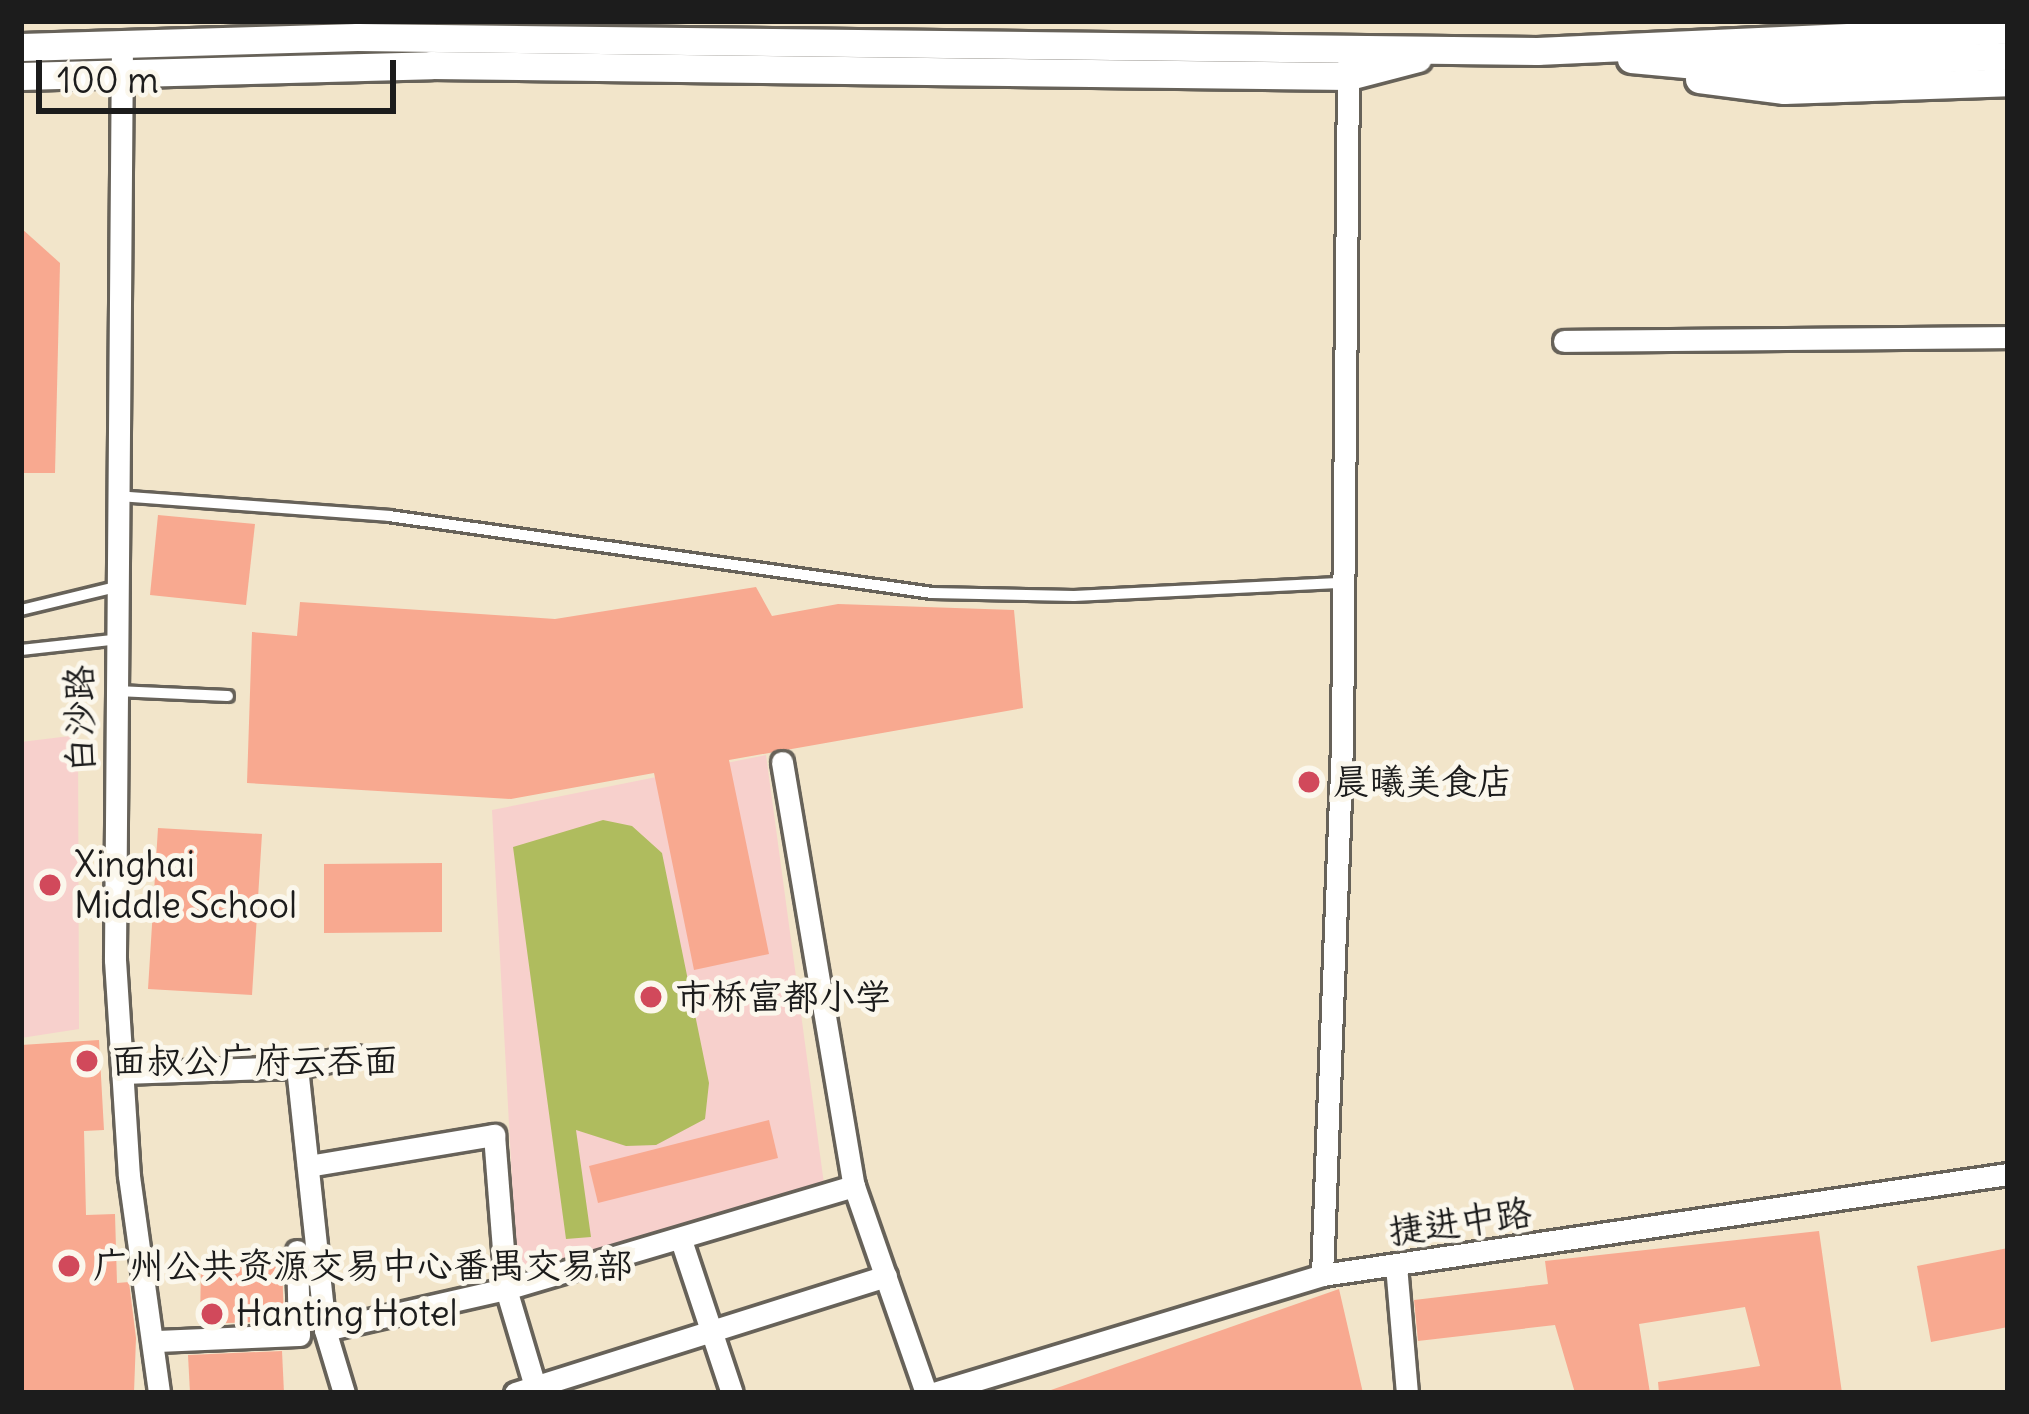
<!DOCTYPE html>
<meta charset="utf-8">
<style>
body{margin:0}
#map{position:relative;width:2029px;height:1414px;overflow:hidden;background:#f2e5ca;font-family:Delius,"LXGW WenKai TC",sans-serif}
div>[style]{position:absolute}
.built>*{inset:0;background:#f7d0cc}
.green>*{inset:0;background:#afbc5e}
.building>*{inset:0;background:#f8a990}
.roads{filter:drop-shadow(3px 0 #676259) drop-shadow(-3px 0 #676259) drop-shadow(0 3px #676259) drop-shadow(0 -3px #676259)}
.lane>*{height:10px;margin:-5px;padding:0 5px;transform-origin:5px;border-radius:5px;background:#fff}
.street>*{height:21px;margin:-10.5px;padding:0 10.5px;transform-origin:10.5px;border-radius:10.5px;background:#fff}
.secondary>*{height:27px;margin:-13.5px;padding:0 13.5px;transform-origin:13.5px;border-radius:13.5px;background:#fff}
.dots>*{width:33px;height:33px;translate:-50% -50%;box-sizing:border-box;border:6px solid #fbf7ec;border-radius:50%}
span{translate:-50% -50%;white-space:nowrap;text-align:center;line-height:1.15;-webkit-text-stroke:10px #fbf7ec;paint-order:stroke}
.street-label{font-size:36px;color:#1c1c1c}
.poi-label{font-size:36px;color:#1c1c1c}
.left{translate:0 -50%;text-align:left}
.frame{position:absolute;inset:0;border:24px solid #1c1c1c;pointer-events:none}
.scale{position:absolute;left:36px;top:60px;width:360px;height:54px;box-sizing:border-box;border:6px solid #1c1c1c;border-top:0;padding-left:15px;font-size:36px;line-height:42px;white-space:nowrap;color:#1c1c1c;-webkit-text-stroke:9px #fbf7ec;paint-order:stroke}
</style>
<div id="map">
<div class="built">
<i style="clip-path:polygon(78px 735px,79px 1029px,21px 1038px,21px 742px)"></i>
<i style="clip-path:polygon(766px 755px,824px 1184px,517px 1272px,492px 810px)"></i>
</div>
<div class="green">
<i style="clip-path:polygon(603px 820px,632px 826px,662px 853px,709px 1083px,705px 1119px,656px 1145px,626px 1146px,576px 1130px,591px 1237px,566px 1239px,513px 847px)"></i>
</div>
<div class="building">
<i style="clip-path:polygon(21px 228px,60px 263px,55px 473px,21px 473px)"></i>
<i style="clip-path:polygon(158px 515px,255px 524px,246px 605px,150px 595px)"></i>
<i style="clip-path:polygon(756px 587px,772px 616px,838px 604px,1014px 610px,1023px 708px,729px 760px,769px 954px,694px 970px,654px 773px,511px 799px,247px 783px,252px 632px,297px 636px,300px 602px,555px 619px)"></i>
<i style="clip-path:polygon(158px 828px,262px 834px,252px 995px,148px 989px)"></i>
<i style="clip-path:polygon(442px 863px,442px 932px,324px 933px,324px 864px)"></i>
<i style="clip-path:polygon(99px 1040px,104px 1130px,84px 1131px,86px 1215px,115px 1214px,117px 1283px,129px 1282px,136px 1338px,134px 1393px,21px 1393px,21px 1045px)"></i>
<i style="clip-path:polygon(769px 1120px,778px 1158px,598px 1203px,589px 1166px)"></i>
<i style="clip-path:polygon(1819px 1231px,1842px 1393px,1659px 1393px,1658px 1382px,1760px 1366px,1745px 1307px,1639px 1324px,1650px 1393px,1575px 1393px,1555px 1325px,1418px 1341px,1414px 1300px,1548px 1284px,1545px 1261px)"></i>
<i style="clip-path:polygon(2008px 1248px,2008px 1327px,1931px 1342px,1917px 1266px)"></i>
<i style="clip-path:polygon(201px 1264px,282px 1264px,284px 1321px,200px 1324px)"></i>
<i style="clip-path:polygon(1339px 1289px,1363px 1393px,1051px 1393px,1051px 1390px)"></i>
<i style="clip-path:polygon(282px 1351px,284px 1393px,190px 1393px,188px 1355px)"></i>
</div>
<div class="roads">
<div class="lane">
<i style="left:117px;top:496px;width:273px;rotate:4.2deg"></i>
<i style="left:389px;top:516px;width:548px;rotate:8.07deg"></i>
<i style="left:932px;top:593px;width:142px;rotate:1.2deg"></i>
<i style="left:1074px;top:596px;width:264px;rotate:-2.8deg"></i>
<i style="left:21px;top:610px;width:94px;rotate:-13.6deg"></i>
<i style="left:21px;top:650px;width:92px;rotate:-6.3deg"></i>
<i style="left:116px;top:691px;width:112px;rotate:2.6deg"></i>
</div>
<div class="street">
<i style="left:122px;top:42px;width:918px;rotate:90.44deg"></i>
<i style="left:115px;top:960px;width:216px;rotate:86.3deg"></i>
<i style="left:129px;top:1176px;width:219px;rotate:82.1deg"></i>
<i style="left:1564px;top:341px;width:444px;rotate:-0.5deg"></i>
<i style="left:782px;top:762px;width:430px;rotate:80.4deg"></i>
<i style="left:854px;top:1186px;width:219px;rotate:70.8deg"></i>
<i style="left:297px;top:1067px;width:60px;rotate:-10.6deg"></i>
<i style="left:122px;top:1073px;width:175px;rotate:-2deg"></i>
<i style="left:297px;top:1067px;width:264px;rotate:83.9deg"></i>
<i style="left:325px;top:1330px;width:186px;rotate:-12.8deg"></i>
<i style="left:506px;top:1289px;width:109px;rotate:73.4deg"></i>
<i style="left:308px;top:1166px;width:189px;rotate:-9.5deg"></i>
<i style="left:494px;top:1135px;width:154px;rotate:85.5deg"></i>
<i style="left:506px;top:1289px;width:363px;rotate:-16.5deg"></i>
<i style="left:681px;top:1240px;width:161px;rotate:71.6deg"></i>
<i style="left:1396px;top:1265px;width:128px;rotate:85.1deg"></i>
<i style="left:1322px;top:1275px;width:531px;rotate:-87.84deg"></i>
<i style="left:1342px;top:744px;width:680px;rotate:-89.49deg"></i>
<i style="left:325px;top:1330px;width:66px;rotate:73.2deg"></i>
<i style="left:156px;top:1341px;width:143px;rotate:-2.4deg"></i>
<i style="left:299px;top:1335px;width:84px;rotate:-91.4deg"></i>
<i style="left:515px;top:1393px;width:389px;rotate:-17.5deg"></i>
<i style="left:934px;top:1393px;width:406px;rotate:-16.9deg"></i>
<i style="left:1322px;top:1275px;width:693px;rotate:-8.38deg"></i>
</div>
<div class="secondary">
<i style="left:21px;top:47px;width:336px;rotate:-1.7deg"></i>
<i style="left:357px;top:37px;width:1180px;rotate:0.68deg"></i>
<i style="left:1537px;top:51px;width:471px;rotate:-2.6deg"></i>
<i style="left:1631px;top:59px;width:87px;rotate:5.3deg"></i>
<i style="left:1718px;top:67px;width:290px;rotate:-2.2deg"></i>
<i style="left:21px;top:76px;width:410px;rotate:-1.5deg"></i>
<i style="left:431px;top:65px;width:918px;rotate:0.69deg"></i>
<i style="left:1349px;top:76px;width:71px;rotate:-14.6deg"></i>
<i style="left:1699px;top:79px;width:86px;rotate:7.4deg"></i>
<i style="left:1784px;top:90px;width:224px;rotate:-2deg"></i>
</div>
</div>
<div class="dots">
<i style="left:1309px;top:782px;background:#d1495b"></i>
<i style="left:50px;top:885px;background:#d1495b"></i>
<i style="left:651px;top:997px;background:#d1495b"></i>
<i style="left:87px;top:1061px;background:#d1495b"></i>
<i style="left:69px;top:1266px;background:#d1495b"></i>
<i style="left:212px;top:1314px;background:#d1495b"></i>
</div>
<div class="street-label">
<span style="left:80px;top:719px;rotate:-91deg">白沙路</span>
<span style="left:1460px;top:1222px;rotate:-8deg">捷进中路</span>
</div>
<div class="poi-label">
<span class="left" style="left:1333px;top:782px">晨曦美食店</span>
<span class="left" style="left:74px;top:885px">Xinghai<br>Middle School</span>
<span class="left" style="left:675px;top:997px">市桥富都小学</span>
<span class="left" style="left:111px;top:1061px">面叔公广府云吞面</span>
<span class="left" style="left:93px;top:1266px">广州公共资源交易中心番禺交易部</span>
<span class="left" style="left:236px;top:1314px">Hanting Hotel</span>
</div>
<div class="frame"></div>
<div class="scale">100 m</div>
</div>
